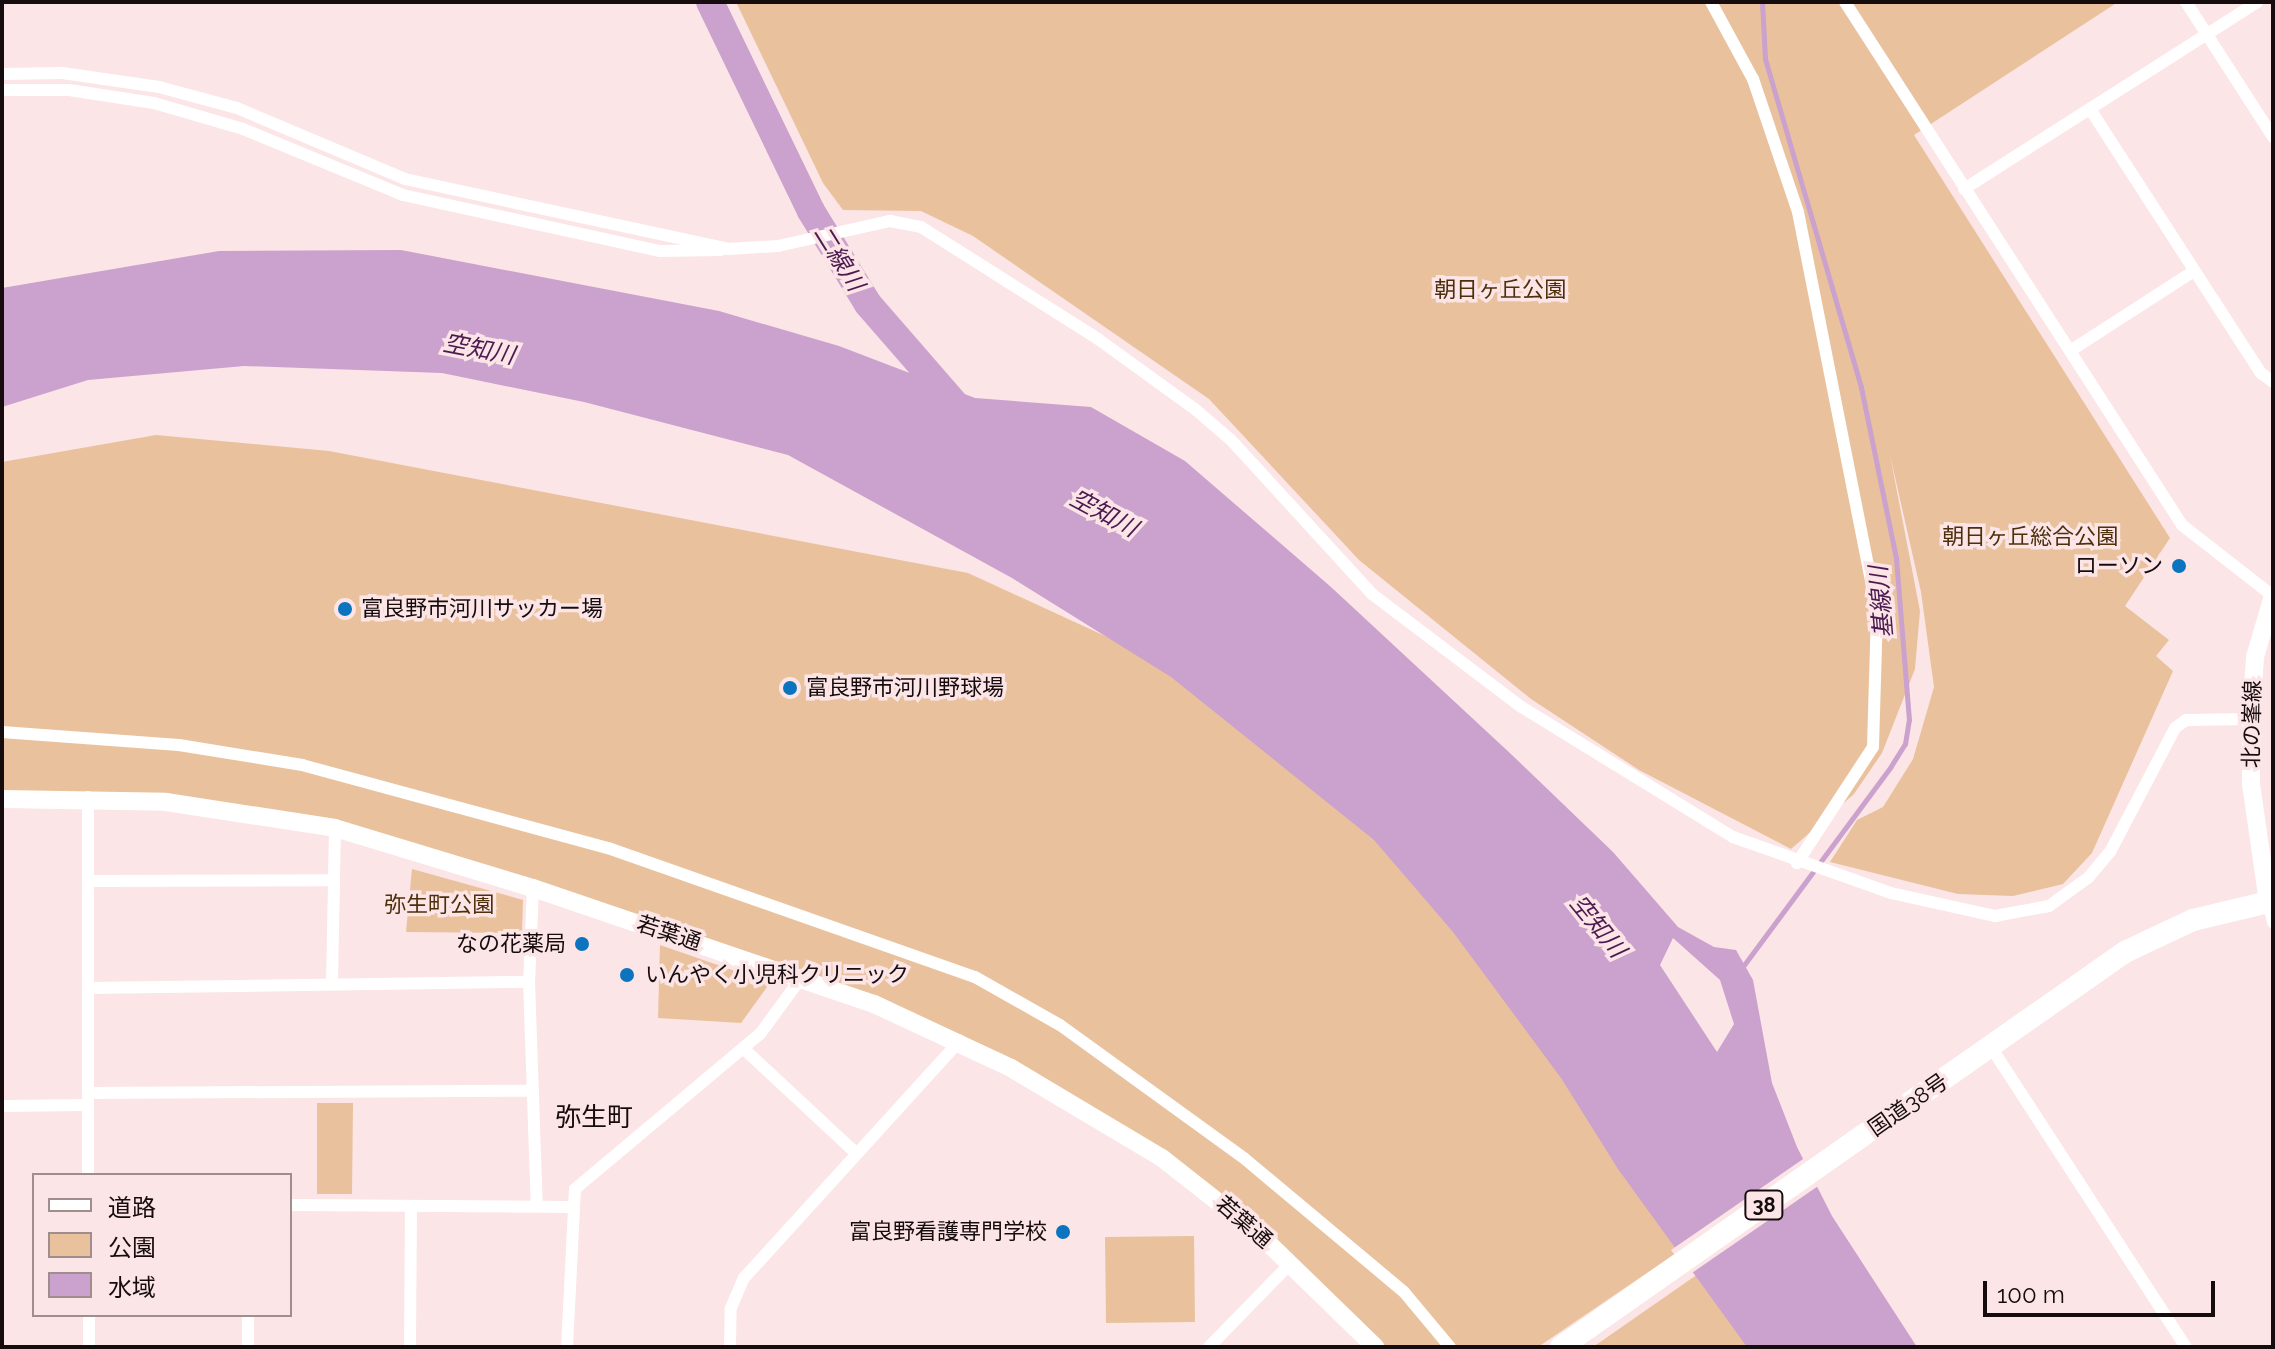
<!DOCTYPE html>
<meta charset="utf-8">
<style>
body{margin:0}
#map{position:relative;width:2275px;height:1349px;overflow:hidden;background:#fbe5e6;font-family:Raleway,"Noto Sans JP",sans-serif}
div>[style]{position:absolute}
.green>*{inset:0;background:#e9c29d}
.water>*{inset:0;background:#cba1ce}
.pier>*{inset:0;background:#fbe5e6}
.stream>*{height:5px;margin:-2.5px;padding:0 2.5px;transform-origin:2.5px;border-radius:2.5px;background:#cba1ce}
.river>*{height:28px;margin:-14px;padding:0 14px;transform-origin:14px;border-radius:14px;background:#cba1ce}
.street>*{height:12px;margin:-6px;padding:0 6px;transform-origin:6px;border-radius:6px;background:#fff}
.secondary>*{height:18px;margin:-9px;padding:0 9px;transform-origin:9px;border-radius:9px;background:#fff}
.highway>*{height:22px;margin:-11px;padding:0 11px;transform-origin:11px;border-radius:11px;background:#fff}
.dots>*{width:22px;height:22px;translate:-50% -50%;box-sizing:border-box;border:4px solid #fbe5e6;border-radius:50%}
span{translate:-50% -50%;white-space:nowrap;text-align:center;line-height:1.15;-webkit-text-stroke:7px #fbe5e6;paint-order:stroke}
.shield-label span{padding:2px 6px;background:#fbe5e6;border:2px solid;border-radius:6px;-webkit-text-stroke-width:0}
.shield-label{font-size:20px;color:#170c0d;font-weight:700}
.park-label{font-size:22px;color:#4d2f0b}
.poi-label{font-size:22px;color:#170c0d}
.right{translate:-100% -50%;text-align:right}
.left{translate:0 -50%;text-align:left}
.street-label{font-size:22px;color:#170c0d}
.water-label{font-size:24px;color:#4c1a51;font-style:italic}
.quarter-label{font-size:26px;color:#170c0d}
.frame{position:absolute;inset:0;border:4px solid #170c0d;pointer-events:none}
.legend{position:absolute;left:32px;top:1173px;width:260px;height:144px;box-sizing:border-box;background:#fbe5e6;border:2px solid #a08e8f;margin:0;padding:10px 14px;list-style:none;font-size:24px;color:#170c0d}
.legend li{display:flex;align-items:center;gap:16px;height:40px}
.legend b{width:40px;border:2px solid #a08e8f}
.scale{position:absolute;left:1983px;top:1281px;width:232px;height:36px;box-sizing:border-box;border:4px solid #170c0d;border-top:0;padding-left:10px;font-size:24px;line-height:28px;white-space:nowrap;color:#170c0d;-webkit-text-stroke:6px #fbe5e6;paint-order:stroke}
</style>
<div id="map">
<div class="green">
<i style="clip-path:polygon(736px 2px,2118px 2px,1914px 135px,2170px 538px,2125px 606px,2169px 640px,2156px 656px,2173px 671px,2092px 853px,2063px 884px,2013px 896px,1958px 894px,1830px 862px,1857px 820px,1883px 807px,1913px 759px,1934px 687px,1921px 592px,1890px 455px,1920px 611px,1915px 669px,1882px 753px,1854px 794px,1791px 849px,1639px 770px,1531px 699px,1359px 560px,1209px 399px,973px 236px,921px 211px,843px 210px,823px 183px)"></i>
<i style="clip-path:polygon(156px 435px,329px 451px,968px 573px,1179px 670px,1428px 877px,1691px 1243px,1538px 1347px,1375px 1347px,1212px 1195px,1011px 1068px,735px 955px,254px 812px,2px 799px,2px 462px)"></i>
<i style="clip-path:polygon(412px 869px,523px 900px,522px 933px,406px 932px)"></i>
<i style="clip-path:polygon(660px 945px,770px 983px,741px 1023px,658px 1018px)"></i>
<i style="clip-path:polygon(317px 1103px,353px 1103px,352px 1194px,317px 1194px)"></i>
<i style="clip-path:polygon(1194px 1236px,1195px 1322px,1106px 1323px,1105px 1237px)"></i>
<i style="clip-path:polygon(1708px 1267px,1757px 1347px,1593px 1347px)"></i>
</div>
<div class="water">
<i style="clip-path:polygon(evenodd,401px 250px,719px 311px,839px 346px,975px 398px,1091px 407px,1185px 461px,1331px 587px,1512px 755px,1613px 852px,1678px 927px,1714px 947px,1736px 950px,1753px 980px,1772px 1083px,1797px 1147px,1832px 1216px,1917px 1347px,1747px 1347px,1618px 1169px,1561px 1078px,1453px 932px,1374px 840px,1171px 677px,1012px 578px,788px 455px,584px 402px,442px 373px,244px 366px,88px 380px,2px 407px,2px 288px,219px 251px,401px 250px,1673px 938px,1720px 980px,1734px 1024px,1717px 1052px,1660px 965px,1673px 938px)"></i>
</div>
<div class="pier">
<i style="clip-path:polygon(1806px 1157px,1821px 1184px,1689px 1275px,1671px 1250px)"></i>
</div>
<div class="stream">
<i style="left:1741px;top:969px;width:252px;rotate:-53.5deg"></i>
<i style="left:1891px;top:766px;width:26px;rotate:-58deg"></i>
<i style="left:1905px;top:744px;width:24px;rotate:-81deg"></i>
<i style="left:1909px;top:720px;width:163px;rotate:-94.6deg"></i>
<i style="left:1896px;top:558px;width:175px;rotate:-101.6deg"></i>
<i style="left:1861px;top:387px;width:342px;rotate:-106.3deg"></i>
<i style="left:1765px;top:59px;width:57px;rotate:-93deg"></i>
</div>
<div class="river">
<i style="left:710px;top:2px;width:232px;rotate:64.2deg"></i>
<i style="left:811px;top:211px;width:109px;rotate:58.5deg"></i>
<i style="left:868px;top:304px;width:142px;rotate:49deg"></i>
</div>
<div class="street">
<i style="left:1711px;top:2px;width:88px;rotate:61.4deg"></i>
<i style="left:1753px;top:79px;width:140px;rotate:71.3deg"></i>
<i style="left:1798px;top:212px;width:408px;rotate:78.8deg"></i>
<i style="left:1877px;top:612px;width:135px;rotate:91.7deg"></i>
<i style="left:1873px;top:747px;width:139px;rotate:123.2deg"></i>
<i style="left:1845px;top:2px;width:622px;rotate:57.2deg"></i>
<i style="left:2182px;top:525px;width:115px;rotate:38deg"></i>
<i style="left:2186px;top:2px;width:161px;rotate:57.2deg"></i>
<i style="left:2px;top:74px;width:60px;rotate:-1deg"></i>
<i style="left:62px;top:73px;width:98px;rotate:8.2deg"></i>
<i style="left:159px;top:87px;width:81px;rotate:15.1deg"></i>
<i style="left:237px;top:108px;width:182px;rotate:22.9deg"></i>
<i style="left:405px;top:179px;width:330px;rotate:12.2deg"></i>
<i style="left:728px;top:249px;width:50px;rotate:-3.4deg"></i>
<i style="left:778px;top:246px;width:115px;rotate:-12.6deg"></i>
<i style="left:890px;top:221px;width:32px;rotate:11deg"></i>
<i style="left:921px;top:227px;width:209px;rotate:32.3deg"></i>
<i style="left:1098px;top:339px;width:121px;rotate:35.9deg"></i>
<i style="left:1196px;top:410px;width:46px;rotate:40.6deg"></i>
<i style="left:1231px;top:440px;width:209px;rotate:47.5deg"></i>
<i style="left:1372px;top:594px;width:186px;rotate:37.1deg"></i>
<i style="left:1520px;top:706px;width:250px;rotate:31.6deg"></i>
<i style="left:1733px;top:837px;width:168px;rotate:19.5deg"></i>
<i style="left:1891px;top:893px;width:107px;rotate:12.5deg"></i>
<i style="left:1995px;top:916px;width:55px;rotate:-10.5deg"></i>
<i style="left:2049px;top:906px;width:48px;rotate:-35.7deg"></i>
<i style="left:2088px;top:878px;width:34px;rotate:-50deg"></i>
<i style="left:2110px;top:852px;width:140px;rotate:-62.3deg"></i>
<i style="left:2175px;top:728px;width:14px;rotate:-36deg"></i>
<i style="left:2186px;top:720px;width:65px;rotate:-0.9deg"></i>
<i style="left:2px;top:90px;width:67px"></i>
<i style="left:69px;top:90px;width:86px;rotate:8.7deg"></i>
<i style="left:154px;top:103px;width:93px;rotate:16.3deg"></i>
<i style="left:243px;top:129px;width:173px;rotate:22.4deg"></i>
<i style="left:403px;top:195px;width:263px;rotate:12.3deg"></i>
<i style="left:660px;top:251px;width:61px;rotate:-0.9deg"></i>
<i style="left:2090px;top:109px;width:315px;rotate:57.1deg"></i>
<i style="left:2261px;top:373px;width:15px;rotate:37deg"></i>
<i style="left:1964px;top:189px;width:348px;rotate:-32.5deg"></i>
<i style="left:2070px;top:351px;width:148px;rotate:-32.8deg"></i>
<i style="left:2px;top:732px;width:177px;rotate:4.2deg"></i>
<i style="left:179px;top:745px;width:125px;rotate:9.2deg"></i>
<i style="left:302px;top:765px;width:317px;rotate:15.2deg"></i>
<i style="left:608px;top:848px;width:389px;rotate:19.4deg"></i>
<i style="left:975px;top:977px;width:98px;rotate:29.5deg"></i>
<i style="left:1060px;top:1025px;width:228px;rotate:35.9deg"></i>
<i style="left:1245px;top:1159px;width:207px;rotate:39.9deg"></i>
<i style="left:1404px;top:1292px;width:72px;rotate:50.1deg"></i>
<i style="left:88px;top:881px;width:243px;rotate:-0.2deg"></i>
<i style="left:533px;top:888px;width:94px;rotate:92.4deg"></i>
<i style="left:529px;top:982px;width:224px;rotate:88deg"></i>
<i style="left:2268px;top:902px;width:21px;rotate:76deg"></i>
<i style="left:332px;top:984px;width:156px;rotate:-88.9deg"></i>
<i style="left:88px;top:988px;width:441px;rotate:-0.8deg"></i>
<i style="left:1991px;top:1047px;width:358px;rotate:57deg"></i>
<i style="left:744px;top:1049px;width:151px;rotate:42.9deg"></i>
<i style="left:88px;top:1093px;width:445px;rotate:-0.3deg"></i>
<i style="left:2px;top:1106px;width:85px;rotate:-0.7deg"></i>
<i style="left:88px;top:1175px;width:378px;rotate:-90deg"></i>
<i style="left:290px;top:1205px;width:281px;rotate:0.4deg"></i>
<i style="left:89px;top:1315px;width:32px;rotate:90deg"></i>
<i style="left:248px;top:1315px;width:32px;rotate:90deg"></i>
<i style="left:410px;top:1347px;width:140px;rotate:-89.6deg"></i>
<i style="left:567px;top:1347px;width:158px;rotate:-87.1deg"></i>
<i style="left:575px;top:1189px;width:241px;rotate:-40deg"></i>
<i style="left:760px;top:1034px;width:66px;rotate:-53.7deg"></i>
<i style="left:730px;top:1347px;width:39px;rotate:-89deg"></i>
<i style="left:731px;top:1308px;width:33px;rotate:-67deg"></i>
<i style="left:744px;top:1278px;width:321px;rotate:-47.7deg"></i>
<i style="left:1209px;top:1347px;width:116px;rotate:-45.7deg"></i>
</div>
<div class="secondary">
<i style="left:2px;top:799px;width:164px;rotate:1deg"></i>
<i style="left:166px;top:802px;width:171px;rotate:8.7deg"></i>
<i style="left:335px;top:828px;width:207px;rotate:16.9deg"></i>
<i style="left:533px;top:888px;width:360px;rotate:18.8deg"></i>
<i style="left:874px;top:1004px;width:151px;rotate:25deg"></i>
<i style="left:1011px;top:1068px;width:176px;rotate:30.8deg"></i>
<i style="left:1162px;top:1158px;width:125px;rotate:38.2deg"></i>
<i style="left:1260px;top:1235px;width:161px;rotate:44.2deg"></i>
<i style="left:2268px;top:902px;width:119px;rotate:-98.2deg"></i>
<i style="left:2251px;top:784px;width:65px;rotate:-90deg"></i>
<i style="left:2251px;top:719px;width:62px;rotate:-86.3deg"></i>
<i style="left:2255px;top:657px;width:64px;rotate:-73.6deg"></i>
</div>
<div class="highway">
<i style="left:1561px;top:1347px;width:689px;rotate:-35.01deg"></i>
<i style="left:2125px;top:952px;width:75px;rotate:-25.2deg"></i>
<i style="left:2193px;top:920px;width:82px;rotate:-13.4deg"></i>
</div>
<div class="dots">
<i style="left:2179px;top:566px;background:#0c73be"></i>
<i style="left:345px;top:609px;background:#0c73be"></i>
<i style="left:790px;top:688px;background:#0c73be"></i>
<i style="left:582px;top:944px;background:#0c73be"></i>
<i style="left:627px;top:975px;background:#0c73be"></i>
<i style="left:1063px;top:1232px;background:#0c73be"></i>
</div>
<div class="shield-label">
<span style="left:1764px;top:1205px">38</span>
</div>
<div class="park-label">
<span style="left:1500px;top:290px">朝日ヶ丘公園</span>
<span style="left:2030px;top:537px">朝日ヶ丘総合公園</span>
<span style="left:439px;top:905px">弥生町公園</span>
</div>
<div class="poi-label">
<span class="right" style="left:2163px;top:566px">ローソン</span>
<span class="left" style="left:361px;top:609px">富良野市河川サッカー場</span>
<span class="left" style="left:806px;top:688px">富良野市河川野球場</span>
<span class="right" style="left:566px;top:944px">なの花薬局</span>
<span class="left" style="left:645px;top:975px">いんやく小児科クリニック</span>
<span class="right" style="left:1047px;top:1232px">富良野看護専門学校</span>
</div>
<div class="street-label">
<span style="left:2252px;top:724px;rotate:-89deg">北の峯線</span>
<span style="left:669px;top:933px;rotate:18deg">若葉通</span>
<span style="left:1908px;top:1105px;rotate:-35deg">国道38号</span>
<span style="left:1244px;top:1222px;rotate:41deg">若葉通</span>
</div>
<div class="water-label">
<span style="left:839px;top:258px;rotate:58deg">二線川</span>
<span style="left:479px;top:349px;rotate:11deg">空知川</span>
<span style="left:1104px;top:513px;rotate:28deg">空知川</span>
<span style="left:1881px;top:602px;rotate:-95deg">基線川</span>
<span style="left:1598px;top:926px;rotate:51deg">空知川</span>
</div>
<div class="quarter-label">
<span style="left:594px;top:1118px">弥生町</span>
</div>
<div class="frame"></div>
<ul class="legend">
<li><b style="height:10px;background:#fff"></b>道路</li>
<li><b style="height:22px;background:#e9c29d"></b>公園</li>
<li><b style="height:22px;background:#cba1ce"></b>水域</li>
</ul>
<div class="scale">100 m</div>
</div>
